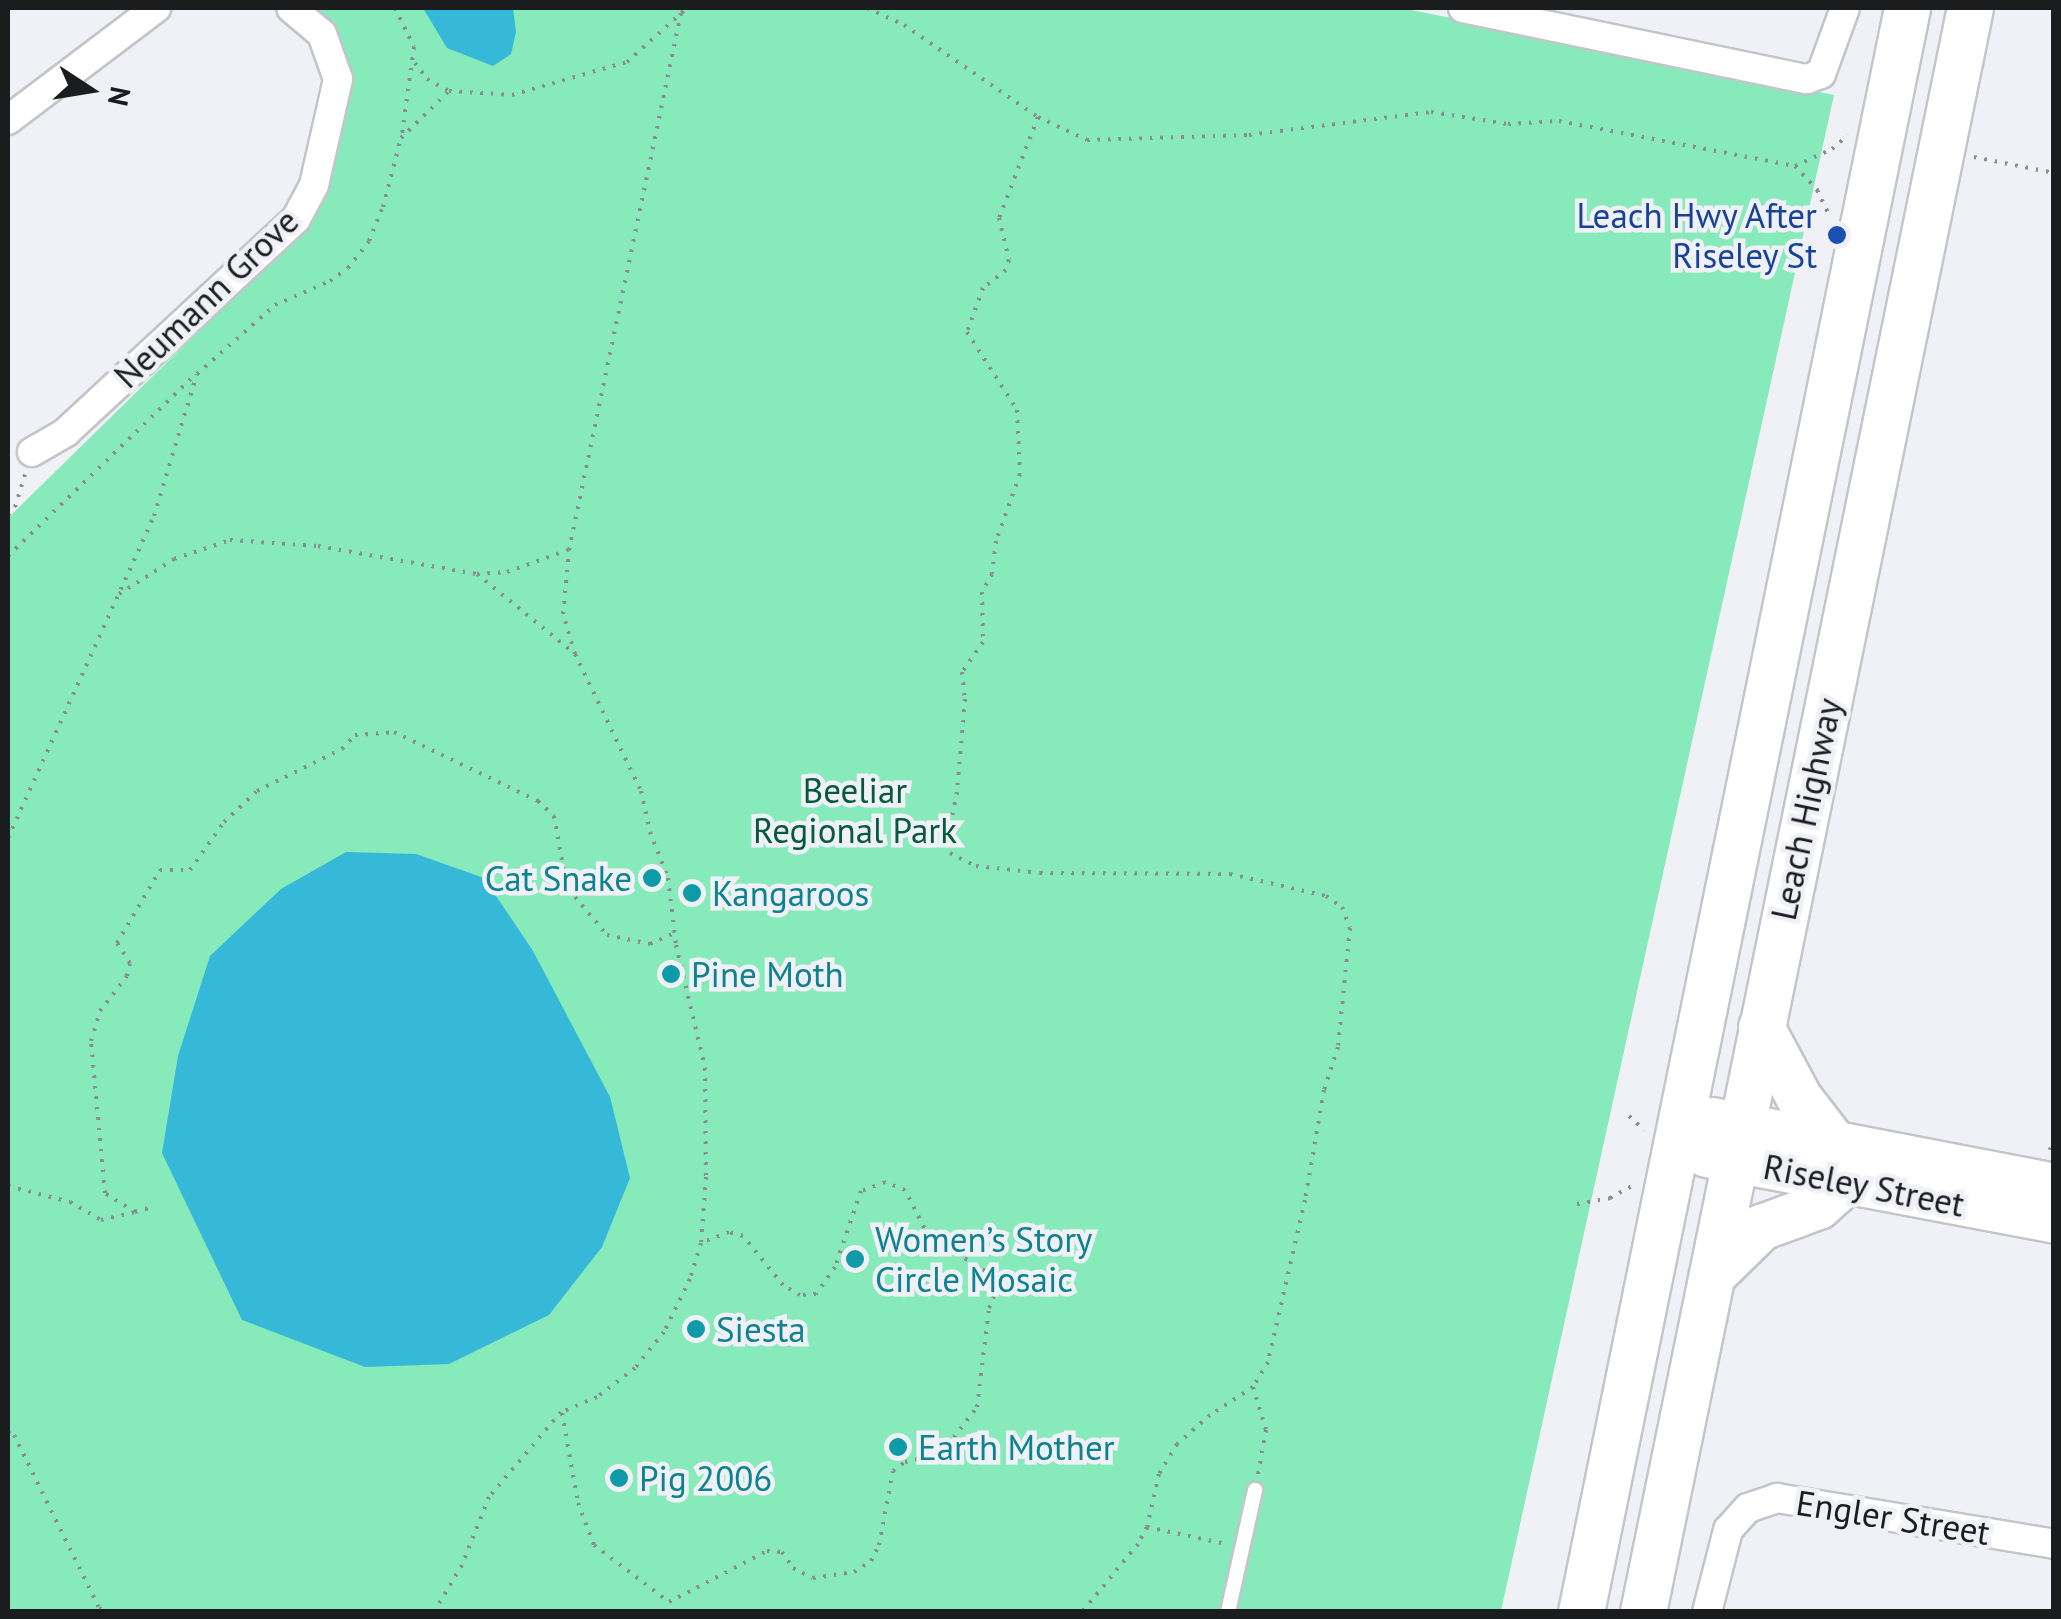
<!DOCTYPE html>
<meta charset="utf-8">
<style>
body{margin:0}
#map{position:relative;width:2061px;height:1619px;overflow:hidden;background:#f0f1f7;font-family:"PT Sans",sans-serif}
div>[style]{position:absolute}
.green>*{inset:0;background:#86eaba}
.water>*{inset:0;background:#36b9d9}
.path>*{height:4px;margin-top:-2px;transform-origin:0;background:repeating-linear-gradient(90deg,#8b8c90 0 2.5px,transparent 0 10.5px)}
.roads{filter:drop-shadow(2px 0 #c4c5ca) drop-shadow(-2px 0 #c4c5ca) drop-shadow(0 2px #c4c5ca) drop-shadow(0 -2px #c4c5ca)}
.service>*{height:14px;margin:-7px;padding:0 7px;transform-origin:7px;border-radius:7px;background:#fff}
.minor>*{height:28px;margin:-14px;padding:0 14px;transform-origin:14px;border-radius:14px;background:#fff}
.trunk>*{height:45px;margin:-22.5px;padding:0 22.5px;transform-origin:22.5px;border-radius:22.5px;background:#fff}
.dots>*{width:28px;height:28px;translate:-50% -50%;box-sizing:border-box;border:5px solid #f0f1f7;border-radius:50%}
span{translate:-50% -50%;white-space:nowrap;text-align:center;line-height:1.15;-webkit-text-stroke:9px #f0f1f7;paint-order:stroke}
.transit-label{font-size:35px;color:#164399}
.right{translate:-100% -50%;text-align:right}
.street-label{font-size:35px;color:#1b1c1e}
.park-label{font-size:35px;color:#065a3c}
.culture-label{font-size:35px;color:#0d838f}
.left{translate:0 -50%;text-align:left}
.frame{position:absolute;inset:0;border:10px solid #1b1c1e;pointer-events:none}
.north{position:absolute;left:40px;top:40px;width:100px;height:100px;-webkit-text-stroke:8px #f0f1f7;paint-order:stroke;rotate:102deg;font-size:28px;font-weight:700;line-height:40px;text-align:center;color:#1b1c1e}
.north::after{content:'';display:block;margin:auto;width:35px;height:45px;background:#1b1c1e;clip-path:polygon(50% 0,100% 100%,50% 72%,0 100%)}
</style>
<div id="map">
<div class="green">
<i style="clip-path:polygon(308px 8px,1401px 8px,1834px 95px,1501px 1611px,8px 1611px,8px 518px,301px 231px,347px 70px)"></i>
</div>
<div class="water">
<i style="clip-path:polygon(423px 8px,513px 8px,516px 32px,511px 54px,493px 66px,447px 48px)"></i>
<i style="clip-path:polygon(346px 852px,416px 854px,484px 878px,533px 951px,610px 1097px,630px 1178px,602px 1247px,549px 1315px,449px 1364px,365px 1367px,242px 1320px,162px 1153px,178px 1056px,210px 956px,281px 889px)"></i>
</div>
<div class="path">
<i style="left:395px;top:8px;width:43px;rotate:64deg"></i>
<i style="left:414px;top:47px;width:87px;rotate:97.9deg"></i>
<i style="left:867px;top:8px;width:41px;rotate:24.7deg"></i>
<i style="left:904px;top:25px;width:163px;rotate:34.5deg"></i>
<i style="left:1038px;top:117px;width:54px;rotate:25.1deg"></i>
<i style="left:1087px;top:140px;width:162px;rotate:-1.8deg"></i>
<i style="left:1249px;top:135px;width:183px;rotate:-7.2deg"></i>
<i style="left:1431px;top:112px;width:78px;rotate:8.9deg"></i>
<i style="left:1508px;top:124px;width:51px;rotate:-3.4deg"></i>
<i style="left:1559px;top:121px;width:240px;rotate:10.8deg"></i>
<i style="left:1795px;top:166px;width:41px;rotate:-24.7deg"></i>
<i style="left:1832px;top:149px;width:21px;rotate:-41deg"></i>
<i style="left:415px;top:63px;width:20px;rotate:53deg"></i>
<i style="left:427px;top:79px;width:25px;rotate:29deg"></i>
<i style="left:1038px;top:117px;width:108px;rotate:111.1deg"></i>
<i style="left:999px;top:218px;width:43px;rotate:76.6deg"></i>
<i style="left:1009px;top:260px;width:10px;rotate:107deg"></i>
<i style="left:1006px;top:270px;width:29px;rotate:142deg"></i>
<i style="left:983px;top:288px;width:47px;rotate:110deg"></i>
<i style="left:967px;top:332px;width:93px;rotate:57.3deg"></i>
<i style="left:1017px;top:410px;width:64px;rotate:87.3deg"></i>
<i style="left:1020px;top:474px;width:71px;rotate:109.7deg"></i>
<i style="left:996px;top:541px;width:33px;rotate:97deg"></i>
<i style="left:992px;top:574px;width:21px;rotate:119deg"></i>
<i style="left:982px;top:592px;width:50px;rotate:88.9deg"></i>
<i style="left:983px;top:642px;width:37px;rotate:125deg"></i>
<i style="left:962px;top:672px;width:27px;rotate:84deg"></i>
<i style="left:965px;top:699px;width:93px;rotate:94.9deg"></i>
<i style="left:957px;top:792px;width:52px;rotate:101.1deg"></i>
<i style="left:947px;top:843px;width:10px;rotate:73deg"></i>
<i style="left:950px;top:853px;width:29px;rotate:27deg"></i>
<i style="left:976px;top:866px;width:64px;rotate:6.2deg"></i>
<i style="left:1040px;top:873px;width:190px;rotate:0.3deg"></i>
<i style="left:1230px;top:874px;width:98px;rotate:12.9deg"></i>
<i style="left:1326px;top:896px;width:19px;rotate:35deg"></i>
<i style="left:1342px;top:907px;width:22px;rotate:69deg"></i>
<i style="left:1350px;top:928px;width:120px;rotate:95.8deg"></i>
<i style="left:1338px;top:1047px;width:45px;rotate:108deg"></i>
<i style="left:1324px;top:1090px;width:112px;rotate:99.8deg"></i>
<i style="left:1305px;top:1200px;width:166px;rotate:102.9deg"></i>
<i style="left:1268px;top:1362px;width:29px;rotate:121deg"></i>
<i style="left:1253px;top:1387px;width:51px;rotate:146.9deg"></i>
<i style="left:1210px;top:1415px;width:44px;rotate:138.7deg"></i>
<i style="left:1177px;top:1444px;width:35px;rotate:121deg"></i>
<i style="left:1159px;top:1474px;width:54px;rotate:102.8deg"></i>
<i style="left:1147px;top:1527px;width:19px;rotate:118deg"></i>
<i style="left:1138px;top:1544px;width:88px;rotate:129.5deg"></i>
<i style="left:1974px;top:157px;width:82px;rotate:11.3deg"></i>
<i style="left:1795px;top:166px;width:33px;rotate:47deg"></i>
<i style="left:1817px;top:190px;width:28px;rotate:64deg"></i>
<i style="left:8px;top:515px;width:11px;rotate:-49deg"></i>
<i style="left:15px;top:507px;width:34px;rotate:-73deg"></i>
<i style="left:8px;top:556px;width:260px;rotate:-44.1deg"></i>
<i style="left:477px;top:574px;width:30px;rotate:-4deg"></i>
<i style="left:507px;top:572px;width:65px;rotate:-19.8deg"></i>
<i style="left:119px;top:594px;width:65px;rotate:-32.5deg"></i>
<i style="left:174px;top:559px;width:59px;rotate:-18.7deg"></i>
<i style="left:230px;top:540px;width:88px;rotate:3.9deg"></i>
<i style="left:318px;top:546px;width:161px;rotate:10deg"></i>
<i style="left:477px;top:574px;width:127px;rotate:39.2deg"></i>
<i style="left:575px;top:654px;width:152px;rotate:64.3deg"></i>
<i style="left:641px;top:791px;width:42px;rotate:77.6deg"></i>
<i style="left:650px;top:832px;width:49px;rotate:68.6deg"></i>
<i style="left:668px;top:878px;width:67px;rotate:83.2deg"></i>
<i style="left:676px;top:945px;width:126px;rotate:76.7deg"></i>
<i style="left:705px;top:1068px;width:109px;rotate:89.5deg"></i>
<i style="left:706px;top:1177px;width:66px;rotate:94.3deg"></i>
<i style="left:701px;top:1243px;width:38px;rotate:107deg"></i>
<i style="left:690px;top:1279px;width:59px;rotate:116.1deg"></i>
<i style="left:664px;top:1332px;width:46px;rotate:128.9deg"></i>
<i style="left:635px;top:1368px;width:48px;rotate:142.7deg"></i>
<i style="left:597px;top:1397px;width:39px;rotate:157deg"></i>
<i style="left:561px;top:1412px;width:111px;rotate:130.3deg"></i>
<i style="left:489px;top:1497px;width:73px;rotate:111.7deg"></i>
<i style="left:462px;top:1565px;width:55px;rotate:120.8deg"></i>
<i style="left:575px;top:654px;width:42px;rotate:-106.7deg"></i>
<i style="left:563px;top:614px;width:64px;rotate:-84.6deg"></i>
<i style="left:569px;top:550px;width:554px;rotate:-78.22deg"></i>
<i style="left:8px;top:838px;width:354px;rotate:-65.6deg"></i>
<i style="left:154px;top:516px;width:148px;rotate:-73.2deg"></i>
<i style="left:197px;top:374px;width:104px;rotate:-41.5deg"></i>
<i style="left:275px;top:305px;width:60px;rotate:-23.6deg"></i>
<i style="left:330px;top:281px;width:22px;rotate:-36deg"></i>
<i style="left:348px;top:268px;width:34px;rotate:-52deg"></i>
<i style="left:369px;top:241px;width:37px;rotate:-68deg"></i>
<i style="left:383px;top:207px;width:71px;rotate:-75.4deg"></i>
<i style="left:401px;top:138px;width:67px;rotate:-44.4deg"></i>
<i style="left:449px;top:91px;width:63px;rotate:3.6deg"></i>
<i style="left:512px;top:95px;width:120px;rotate:-16deg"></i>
<i style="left:627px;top:62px;width:81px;rotate:-42deg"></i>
<i style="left:1629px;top:1116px;width:21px;rotate:43deg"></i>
<i style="left:2050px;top:1150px;width:16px;rotate:-75deg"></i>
<i style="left:8px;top:1186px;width:64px;rotate:14.5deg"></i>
<i style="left:70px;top:1202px;width:36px;rotate:30deg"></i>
<i style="left:101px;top:1220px;width:35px;rotate:-13deg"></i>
<i style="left:135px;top:1212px;width:36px;rotate:-148deg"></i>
<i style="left:105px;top:1193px;width:153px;rotate:-95.3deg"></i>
<i style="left:91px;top:1041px;width:31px;rotate:-73deg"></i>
<i style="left:100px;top:1011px;width:44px;rotate:-52.4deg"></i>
<i style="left:127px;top:976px;width:13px;rotate:-77deg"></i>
<i style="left:130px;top:963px;width:24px;rotate:-123deg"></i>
<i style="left:117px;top:943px;width:85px;rotate:-59.5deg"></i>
<i style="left:160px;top:870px;width:30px"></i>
<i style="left:190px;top:870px;width:59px;rotate:-54.7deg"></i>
<i style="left:224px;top:822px;width:45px;rotate:-43.2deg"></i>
<i style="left:257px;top:791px;width:95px;rotate:-26.3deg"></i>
<i style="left:342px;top:749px;width:19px;rotate:-47deg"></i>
<i style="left:355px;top:735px;width:39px;rotate:-4deg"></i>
<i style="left:394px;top:732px;width:160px;rotate:25.6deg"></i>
<i style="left:538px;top:801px;width:22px;rotate:43deg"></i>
<i style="left:554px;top:816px;width:57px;rotate:79.9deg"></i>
<i style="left:564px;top:872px;width:27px;rotate:66deg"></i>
<i style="left:575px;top:897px;width:50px;rotate:49.9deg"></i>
<i style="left:607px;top:935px;width:44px;rotate:11.8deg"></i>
<i style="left:650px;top:944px;width:27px;rotate:-24deg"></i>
<i style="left:1577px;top:1204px;width:34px;rotate:-10deg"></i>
<i style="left:1610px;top:1198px;width:26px;rotate:-29deg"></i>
<i style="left:135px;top:1212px;width:18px;rotate:-16deg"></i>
<i style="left:1253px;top:1387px;width:45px;rotate:73.2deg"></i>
<i style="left:1266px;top:1430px;width:45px;rotate:100.3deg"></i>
<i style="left:562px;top:1413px;width:91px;rotate:79.9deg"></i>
<i style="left:578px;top:1503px;width:45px;rotate:69.1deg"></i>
<i style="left:594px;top:1545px;width:94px;rotate:37.2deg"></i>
<i style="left:8px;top:1432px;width:7px;rotate:27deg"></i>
<i style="left:14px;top:1435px;width:193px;rotate:63.8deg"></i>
<i style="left:99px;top:1608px;width:11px;rotate:22deg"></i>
<i style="left:1147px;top:1527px;width:81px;rotate:12.1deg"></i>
<i style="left:669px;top:1602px;width:110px;rotate:-27.5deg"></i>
<i style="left:767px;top:1551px;width:15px;rotate:4deg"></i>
<i style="left:782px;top:1552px;width:19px;rotate:55deg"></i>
<i style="left:793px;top:1568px;width:22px;rotate:27deg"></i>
<i style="left:813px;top:1578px;width:41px;rotate:-8.3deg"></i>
<i style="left:854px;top:1572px;width:20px;rotate:-33deg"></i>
<i style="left:871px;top:1561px;width:18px;rotate:-63deg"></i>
<i style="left:879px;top:1545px;width:75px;rotate:-79.3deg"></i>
<i style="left:893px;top:1471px;width:15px;rotate:-37deg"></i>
<i style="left:905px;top:1462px;width:37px;rotate:-13deg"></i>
<i style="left:941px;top:1454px;width:59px;rotate:-52.5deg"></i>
<i style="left:977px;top:1407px;width:100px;rotate:-83.1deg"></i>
<i style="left:989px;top:1308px;width:25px;rotate:-67deg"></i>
<i style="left:999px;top:1285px;width:10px;rotate:-119deg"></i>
<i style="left:994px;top:1276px;width:76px;rotate:-149deg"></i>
<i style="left:929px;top:1237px;width:53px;rotate:-117.1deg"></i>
<i style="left:905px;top:1190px;width:22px;rotate:-158deg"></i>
<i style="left:885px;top:1182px;width:26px;rotate:159deg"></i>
<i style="left:861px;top:1191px;width:80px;rotate:108.9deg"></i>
<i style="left:835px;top:1267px;width:33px;rotate:125deg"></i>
<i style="left:816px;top:1294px;width:16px;rotate:176deg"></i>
<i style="left:800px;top:1295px;width:20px;rotate:-150deg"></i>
<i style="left:783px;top:1285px;width:63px;rotate:-129.2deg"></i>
<i style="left:743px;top:1236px;width:15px;rotate:-164deg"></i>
<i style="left:729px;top:1232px;width:30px;rotate:159deg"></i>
</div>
<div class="roads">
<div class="service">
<i style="left:1228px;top:1612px;width:125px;rotate:-77.5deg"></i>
</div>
<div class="minor">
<i style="left:1463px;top:8px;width:351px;rotate:11.7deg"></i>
<i style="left:1807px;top:79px;width:15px;rotate:-20deg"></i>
<i style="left:1821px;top:74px;width:70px;rotate:-70deg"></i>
<i style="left:8px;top:120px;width:186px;rotate:-37.1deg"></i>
<i style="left:32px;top:452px;width:39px;rotate:-30deg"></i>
<i style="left:66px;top:432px;width:313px;rotate:-42.8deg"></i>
<i style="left:296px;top:219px;width:38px;rotate:-62deg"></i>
<i style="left:314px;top:185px;width:109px;rotate:-77.2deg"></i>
<i style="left:338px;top:79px;width:48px;rotate:-109.6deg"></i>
<i style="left:322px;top:34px;width:40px;rotate:-140deg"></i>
<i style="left:1707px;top:1612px;width:85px;rotate:-75.6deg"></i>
<i style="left:1728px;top:1530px;width:30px;rotate:-48deg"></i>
<i style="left:1748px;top:1508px;width:31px;rotate:-19deg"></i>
<i style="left:1777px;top:1498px;width:281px;rotate:9.4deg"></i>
</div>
<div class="trunk">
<i style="left:1761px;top:1027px;width:81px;rotate:61.8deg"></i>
<i style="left:1799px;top:1098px;width:61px;rotate:52.4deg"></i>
<i style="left:1712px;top:1120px;width:348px;rotate:10.9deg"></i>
<i style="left:1706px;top:1154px;width:354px;rotate:10.7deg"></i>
<i style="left:1712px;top:1275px;width:69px;rotate:-44.4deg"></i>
<i style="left:1761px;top:1227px;width:61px;rotate:-20.2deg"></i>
<i style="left:1818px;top:1206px;width:36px;rotate:-42deg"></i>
<i style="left:1581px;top:1612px;width:1637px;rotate:-78.51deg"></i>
<i style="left:1643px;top:1612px;width:1637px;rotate:-78.48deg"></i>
</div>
</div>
<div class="dots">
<i style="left:1837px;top:235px;background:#1a4fb4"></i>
<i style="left:652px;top:878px;background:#0f9aa8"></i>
<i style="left:692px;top:893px;background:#0f9aa8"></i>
<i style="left:671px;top:974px;background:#0f9aa8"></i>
<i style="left:855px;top:1259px;background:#0f9aa8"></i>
<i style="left:696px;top:1329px;background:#0f9aa8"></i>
<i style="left:898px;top:1447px;background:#0f9aa8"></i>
<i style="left:619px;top:1478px;background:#0f9aa8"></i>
</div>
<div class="transit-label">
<span class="right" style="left:1817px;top:235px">Leach Hwy After<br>Riseley St</span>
</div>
<div class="street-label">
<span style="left:206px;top:298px;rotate:-44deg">Neumann Grove</span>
<span style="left:1806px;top:809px;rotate:-78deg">Leach Highway</span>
<span style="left:1864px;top:1185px;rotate:11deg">Riseley Street</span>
<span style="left:1893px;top:1517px;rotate:9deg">Engler Street</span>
</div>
<div class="park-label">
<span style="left:855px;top:810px">Beeliar<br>Regional Park</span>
</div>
<div class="culture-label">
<span class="right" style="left:632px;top:878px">Cat Snake</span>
<span class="left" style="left:712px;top:893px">Kangaroos</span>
<span class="left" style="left:691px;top:974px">Pine Moth</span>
<span class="left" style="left:875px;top:1259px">Women’s Story<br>Circle Mosaic</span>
<span class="left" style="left:716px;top:1329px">Siesta</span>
<span class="left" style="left:918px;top:1447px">Earth Mother</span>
<span class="left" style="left:639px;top:1478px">Pig 2006</span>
</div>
<div class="frame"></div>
<div class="north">N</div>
</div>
